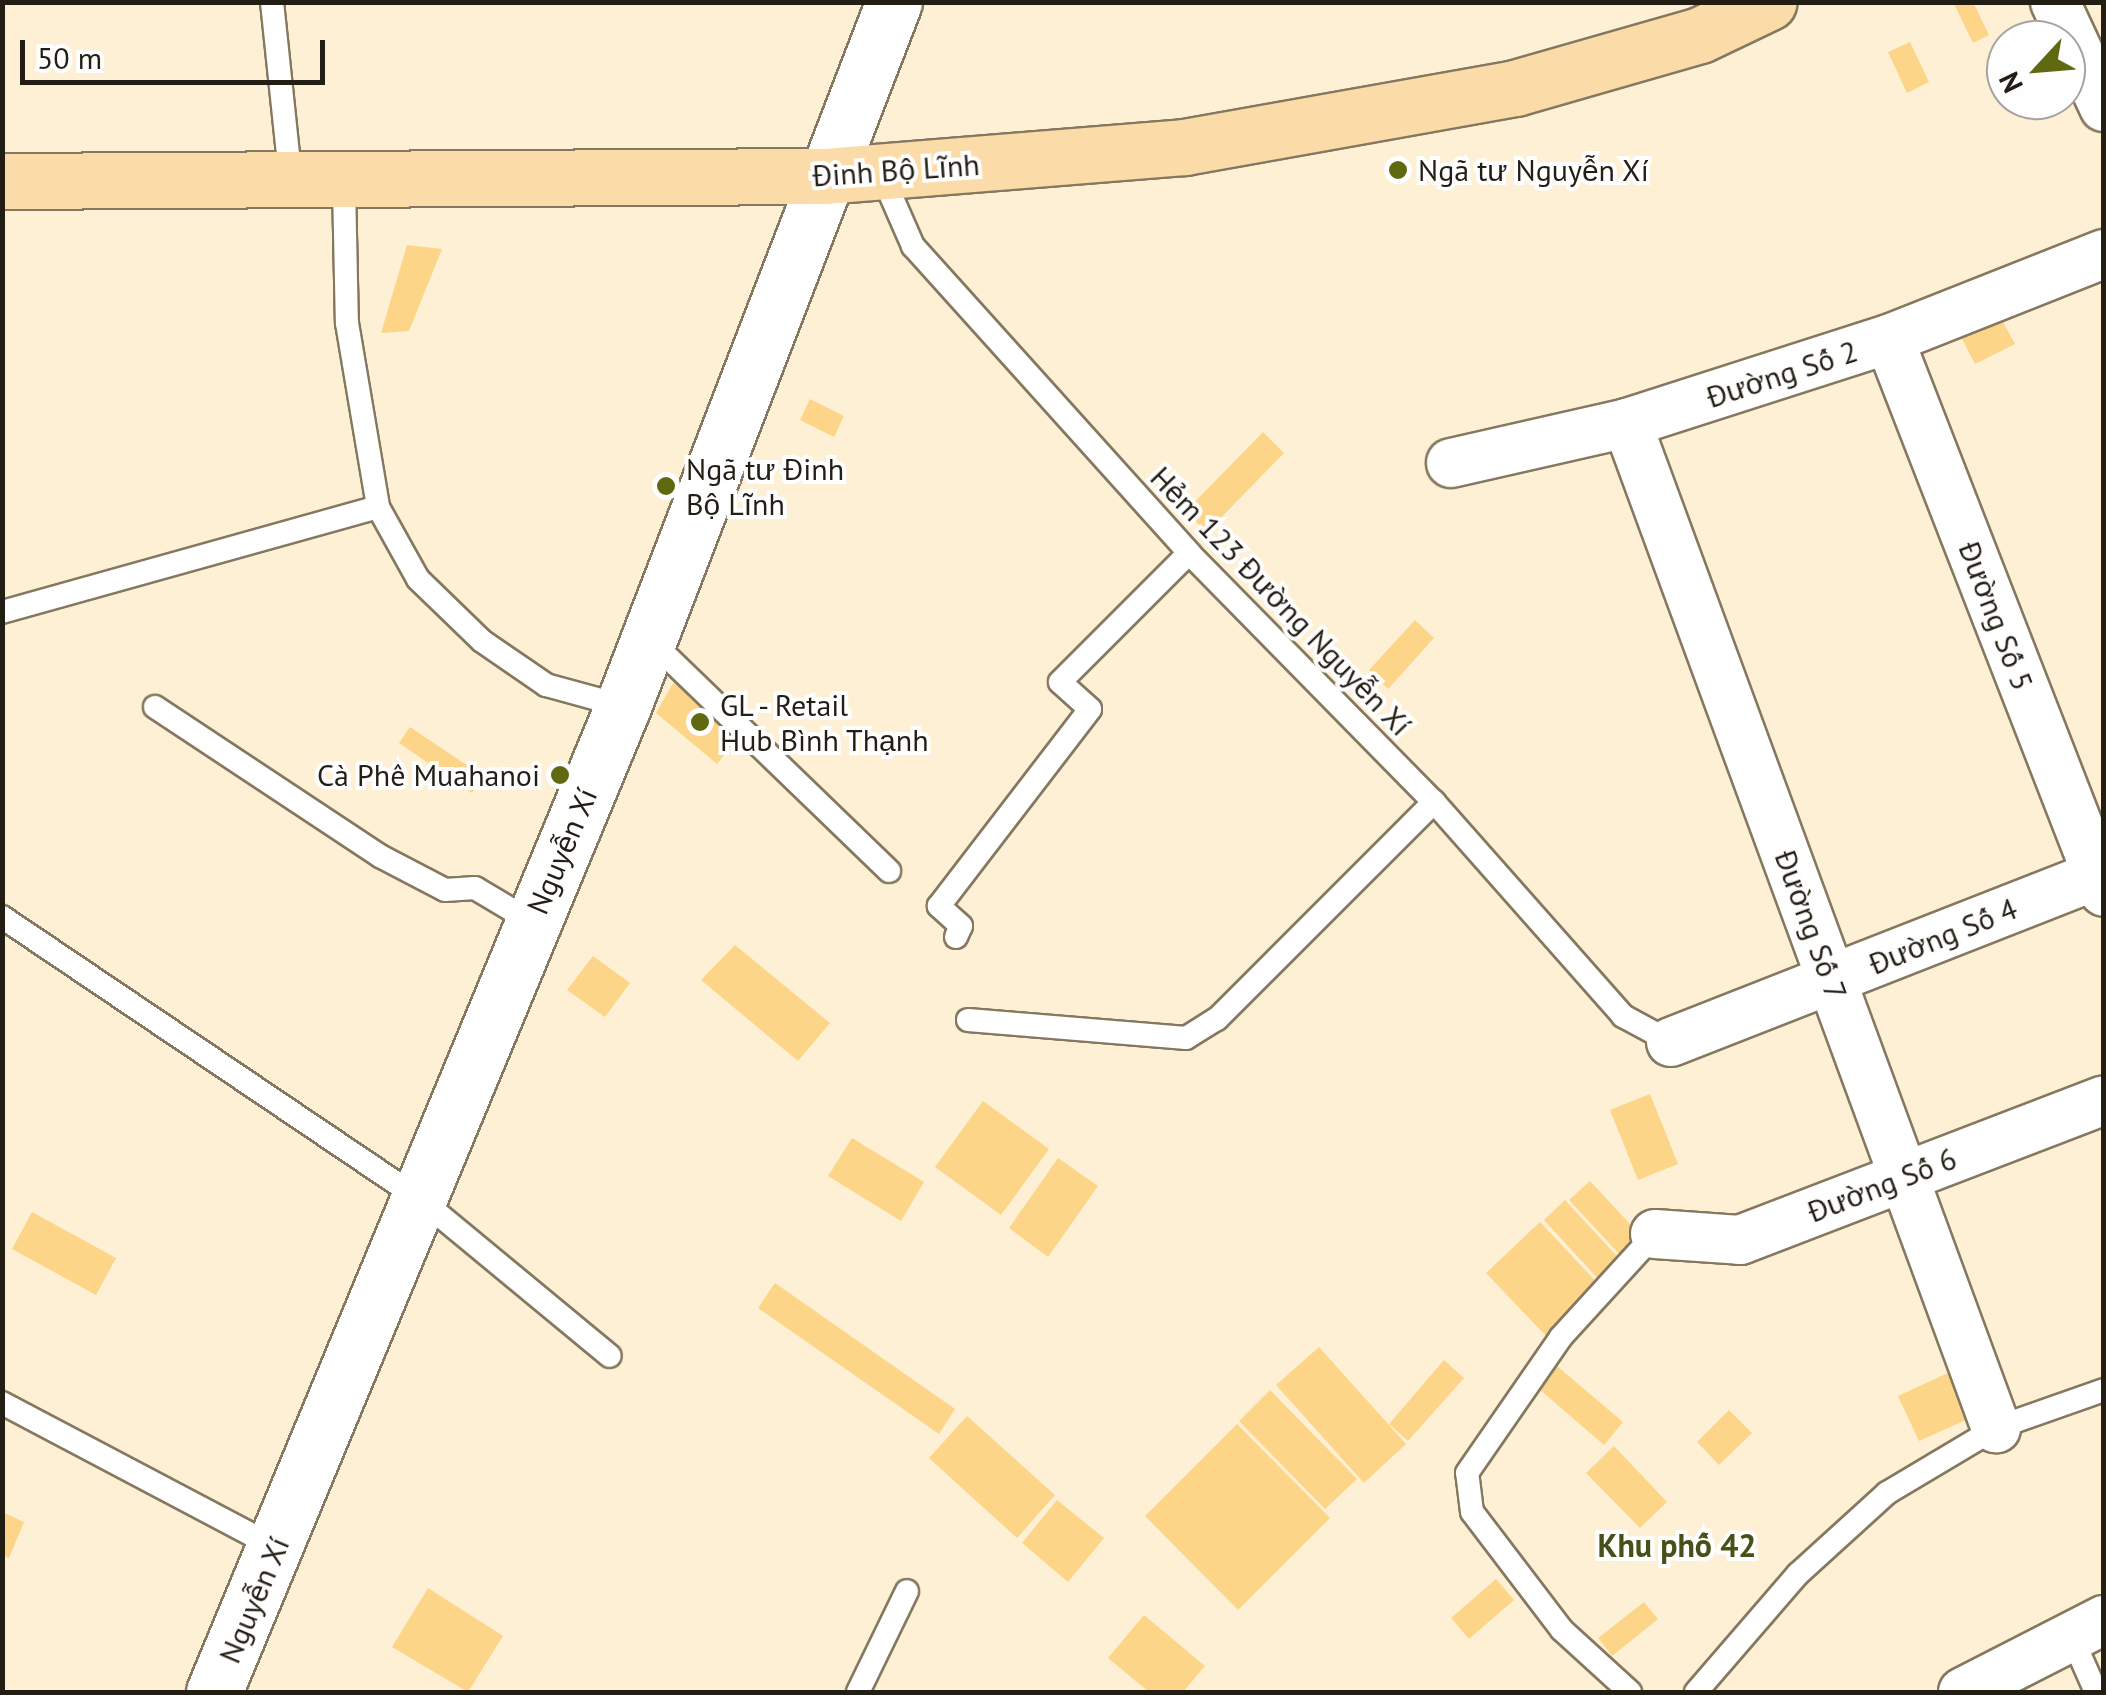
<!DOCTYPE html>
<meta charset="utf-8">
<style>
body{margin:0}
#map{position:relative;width:2106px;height:1695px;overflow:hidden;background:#fef0d4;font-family:"PT Sans",sans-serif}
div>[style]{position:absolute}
.building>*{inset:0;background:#fcd589}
.roads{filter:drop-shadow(2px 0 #857860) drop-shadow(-2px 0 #857860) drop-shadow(0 2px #857860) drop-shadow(0 -2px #857860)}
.lane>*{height:22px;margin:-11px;padding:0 11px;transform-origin:11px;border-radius:11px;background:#fff}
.street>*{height:48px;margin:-24px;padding:0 24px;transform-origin:24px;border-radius:24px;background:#fff}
.secondary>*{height:55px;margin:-27.5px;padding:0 27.5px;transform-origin:27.5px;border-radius:27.5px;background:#fff}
.primary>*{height:55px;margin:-27.5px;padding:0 27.5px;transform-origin:27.5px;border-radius:27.5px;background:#fbdca9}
.dots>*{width:28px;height:28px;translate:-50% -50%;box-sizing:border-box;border:5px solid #fefefe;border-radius:50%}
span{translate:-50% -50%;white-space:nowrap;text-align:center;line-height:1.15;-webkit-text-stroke:8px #fefefe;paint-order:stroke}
.street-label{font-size:30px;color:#231e14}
.poi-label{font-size:30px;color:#231e14}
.left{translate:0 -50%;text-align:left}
.right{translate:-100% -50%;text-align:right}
.neighbourhood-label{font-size:32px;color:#485017;font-weight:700}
.frame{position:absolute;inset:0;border:5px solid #231e14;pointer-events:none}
.north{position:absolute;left:1986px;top:20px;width:100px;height:100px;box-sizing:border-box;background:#fefefe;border:2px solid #a6a4a0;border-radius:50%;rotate:244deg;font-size:28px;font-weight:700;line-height:40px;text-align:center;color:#231e14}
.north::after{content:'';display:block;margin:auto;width:35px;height:45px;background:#5f6a10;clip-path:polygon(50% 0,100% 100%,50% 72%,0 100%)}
.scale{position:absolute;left:20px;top:40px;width:305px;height:45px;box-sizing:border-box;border:5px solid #231e14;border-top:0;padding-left:12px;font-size:30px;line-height:35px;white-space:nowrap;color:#231e14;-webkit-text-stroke:8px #fefefe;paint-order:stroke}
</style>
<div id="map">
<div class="building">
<i style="clip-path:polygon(1953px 2px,1973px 2px,1989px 35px,1973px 43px)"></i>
<i style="clip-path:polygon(1910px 42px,1929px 82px,1907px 93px,1888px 52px)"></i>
<i style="clip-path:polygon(407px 245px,442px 249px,409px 331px,381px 333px)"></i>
<i style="clip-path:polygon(2001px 318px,2015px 344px,1975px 364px,1961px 337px)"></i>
<i style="clip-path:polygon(810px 399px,844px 416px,834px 437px,800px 420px)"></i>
<i style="clip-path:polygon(1263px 432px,1284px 453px,1207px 532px,1185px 512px)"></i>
<i style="clip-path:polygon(1415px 620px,1434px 638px,1388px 689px,1369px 670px)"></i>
<i style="clip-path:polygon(679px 673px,743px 731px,717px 764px,656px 713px)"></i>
<i style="clip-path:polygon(410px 727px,483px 776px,472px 793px,399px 743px)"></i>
<i style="clip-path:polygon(735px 945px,830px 1023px,798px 1061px,701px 980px)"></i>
<i style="clip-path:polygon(593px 956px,630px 983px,605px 1017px,567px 990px)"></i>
<i style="clip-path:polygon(1650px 1094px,1678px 1164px,1638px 1180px,1610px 1110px)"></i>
<i style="clip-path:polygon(983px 1101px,1049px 1149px,1001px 1215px,935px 1167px)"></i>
<i style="clip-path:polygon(852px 1138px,924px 1182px,901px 1221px,828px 1176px)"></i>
<i style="clip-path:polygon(1058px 1158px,1098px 1186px,1048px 1257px,1009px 1228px)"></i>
<i style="clip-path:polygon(1590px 1181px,1644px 1239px,1624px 1259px,1569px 1200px)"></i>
<i style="clip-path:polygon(1565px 1200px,1624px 1264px,1602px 1283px,1544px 1220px)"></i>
<i style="clip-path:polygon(32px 1212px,116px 1258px,96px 1295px,12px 1249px)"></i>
<i style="clip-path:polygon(1540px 1222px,1602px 1288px,1549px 1339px,1486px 1273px)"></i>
<i style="clip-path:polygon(775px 1283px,955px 1409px,939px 1434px,758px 1308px)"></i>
<i style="clip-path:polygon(1319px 1347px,1406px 1444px,1364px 1483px,1276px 1385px)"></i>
<i style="clip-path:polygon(1444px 1360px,1464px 1378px,1408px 1441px,1389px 1424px)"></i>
<i style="clip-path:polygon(1557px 1366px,1623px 1422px,1604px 1445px,1539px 1389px)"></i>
<i style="clip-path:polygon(1963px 1366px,1970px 1418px,1919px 1441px,1898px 1396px)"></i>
<i style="clip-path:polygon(1270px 1390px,1357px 1479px,1325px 1509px,1239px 1421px)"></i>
<i style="clip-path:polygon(1729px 1410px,1752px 1433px,1719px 1465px,1697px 1442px)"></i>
<i style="clip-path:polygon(967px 1416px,1055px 1495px,1017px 1538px,929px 1458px)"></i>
<i style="clip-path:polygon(1237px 1424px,1330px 1518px,1238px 1610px,1145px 1516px)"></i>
<i style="clip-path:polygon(1614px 1446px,1667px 1502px,1640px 1528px,1586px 1473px)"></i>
<i style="clip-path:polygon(1057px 1500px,1104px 1538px,1068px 1582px,1022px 1543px)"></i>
<i style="clip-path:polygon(2px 1512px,24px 1522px,9px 1558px,2px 1555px)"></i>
<i style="clip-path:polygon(1496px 1579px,1514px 1600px,1469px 1639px,1451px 1618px)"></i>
<i style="clip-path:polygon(428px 1588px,503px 1636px,468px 1692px,392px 1647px)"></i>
<i style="clip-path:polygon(1644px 1602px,1658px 1619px,1612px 1656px,1598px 1638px)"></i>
<i style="clip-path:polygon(1144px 1615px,1205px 1666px,1183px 1692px,1149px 1692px,1108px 1658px)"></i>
</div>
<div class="roads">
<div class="lane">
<i style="left:272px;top:2px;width:182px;rotate:84deg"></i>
<i style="left:881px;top:173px;width:80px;rotate:66.3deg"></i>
<i style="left:913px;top:246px;width:413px;rotate:48deg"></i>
<i style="left:1189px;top:553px;width:349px;rotate:45.5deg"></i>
<i style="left:1434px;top:802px;width:286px;rotate:48.5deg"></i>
<i style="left:1623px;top:1016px;width:55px;rotate:28.4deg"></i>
<i style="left:344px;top:185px;width:138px;rotate:88.8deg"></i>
<i style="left:347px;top:323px;width:187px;rotate:80.4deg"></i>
<i style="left:378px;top:507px;width:82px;rotate:60.9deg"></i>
<i style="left:418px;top:579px;width:89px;rotate:44.1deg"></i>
<i style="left:482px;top:641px;width:78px;rotate:34.5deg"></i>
<i style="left:546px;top:685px;width:80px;rotate:15.3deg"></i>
<i style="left:2px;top:612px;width:390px;rotate:-15.6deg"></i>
<i style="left:651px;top:641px;width:331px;rotate:44deg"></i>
<i style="left:155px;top:707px;width:270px;rotate:33.5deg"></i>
<i style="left:380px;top:856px;width:73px;rotate:27.6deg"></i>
<i style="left:445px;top:890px;width:30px;rotate:-4deg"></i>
<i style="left:475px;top:888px;width:66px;rotate:30.8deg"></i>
<i style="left:2px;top:917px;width:504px;rotate:34.01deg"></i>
<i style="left:420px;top:1199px;width:246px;rotate:39.6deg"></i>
<i style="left:956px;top:937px;width:12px;rotate:-66deg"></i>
<i style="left:961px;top:926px;width:30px;rotate:-138deg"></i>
<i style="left:939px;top:906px;width:248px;rotate:-52.5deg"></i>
<i style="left:1090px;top:709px;width:40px;rotate:-138deg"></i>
<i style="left:1060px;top:682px;width:182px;rotate:-45deg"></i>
<i style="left:968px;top:1020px;width:219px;rotate:4.7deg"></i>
<i style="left:1186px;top:1038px;width:36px;rotate:-32deg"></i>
<i style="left:1217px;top:1019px;width:307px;rotate:-45deg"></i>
<i style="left:2px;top:1403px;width:311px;rotate:27.8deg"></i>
<i style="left:2070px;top:1633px;width:64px;rotate:66.2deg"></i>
<i style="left:858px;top:1692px;width:112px;rotate:-64.1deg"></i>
<i style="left:1630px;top:1692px;width:92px;rotate:-137.6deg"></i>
<i style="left:1562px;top:1630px;width:148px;rotate:-127.3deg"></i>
<i style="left:1472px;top:1512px;width:39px;rotate:-97deg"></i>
<i style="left:1467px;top:1473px;width:165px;rotate:-55.3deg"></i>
<i style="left:1561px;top:1337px;width:139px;rotate:-47.6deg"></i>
<i style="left:1696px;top:1692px;width:156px;rotate:-49.2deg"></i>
<i style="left:1798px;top:1574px;width:120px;rotate:-42.3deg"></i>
<i style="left:1887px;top:1493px;width:127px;rotate:-30.8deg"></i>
<i style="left:1996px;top:1428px;width:114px;rotate:-19.4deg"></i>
</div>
<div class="street">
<i style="left:2055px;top:2px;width:116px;rotate:65deg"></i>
<i style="left:1889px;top:339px;width:593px;rotate:68.75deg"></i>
<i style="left:1627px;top:423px;width:1071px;rotate:69.84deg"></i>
<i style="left:1451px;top:463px;width:180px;rotate:-12.8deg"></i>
<i style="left:1627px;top:423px;width:275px;rotate:-17.8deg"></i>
<i style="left:1889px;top:339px;width:231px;rotate:-21.6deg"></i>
<i style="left:1671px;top:1042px;width:465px;rotate:-21.4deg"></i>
<i style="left:1655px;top:1234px;width:85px;rotate:4deg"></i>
<i style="left:1740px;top:1240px;width:390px;rotate:-21deg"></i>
<i style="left:1963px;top:1692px;width:158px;rotate:-27.1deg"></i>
</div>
<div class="secondary">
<i style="left:214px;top:1692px;width:1067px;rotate:-67.47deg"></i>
<i style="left:623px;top:706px;width:754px;rotate:-68.95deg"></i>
</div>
<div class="primary">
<i style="left:2px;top:181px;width:823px;rotate:-0.35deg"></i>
<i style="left:825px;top:176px;width:360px;rotate:-4.6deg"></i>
<i style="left:1184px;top:147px;width:336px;rotate:-10.1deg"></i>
<i style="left:1515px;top:88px;width:192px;rotate:-16deg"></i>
<i style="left:1700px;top:35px;width:76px;rotate:-25.6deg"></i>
</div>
</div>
<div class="dots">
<i style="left:1398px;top:170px;background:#5f6a10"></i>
<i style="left:666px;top:486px;background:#5f6a10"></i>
<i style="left:700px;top:722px;background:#5f6a10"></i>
<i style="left:560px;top:775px;background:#5f6a10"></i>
</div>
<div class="street-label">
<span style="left:896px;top:170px;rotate:-4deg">Đinh Bộ Lĩnh</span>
<span style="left:1782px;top:374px;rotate:-18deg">Đường Số 2</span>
<span style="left:1281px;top:601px;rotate:46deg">Hẻm 123 Đường Nguyễn Xí</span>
<span style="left:1996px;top:616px;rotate:69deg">Đường Số 5</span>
<span style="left:562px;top:851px;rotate:-67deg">Nguyễn Xí</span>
<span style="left:1811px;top:925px;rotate:70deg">Đường Số 7</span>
<span style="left:1943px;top:936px;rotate:-22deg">Đường Số 4</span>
<span style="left:1882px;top:1185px;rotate:-21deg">Đường Số 6</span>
<span style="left:254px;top:1600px;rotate:-67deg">Nguyễn Xí</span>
</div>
<div class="poi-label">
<span class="left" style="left:1418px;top:170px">Ngã tư Nguyễn Xí</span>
<span class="left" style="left:686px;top:486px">Ngã tư Đinh<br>Bộ Lĩnh</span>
<span class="left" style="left:720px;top:722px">GL - Retail<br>Hub Bình Thạnh</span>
<span class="right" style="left:540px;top:775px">Cà Phê Muahanoi</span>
</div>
<div class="neighbourhood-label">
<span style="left:1677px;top:1545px">Khu phố 42</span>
</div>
<div class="frame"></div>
<div class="north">N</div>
<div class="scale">50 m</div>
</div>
